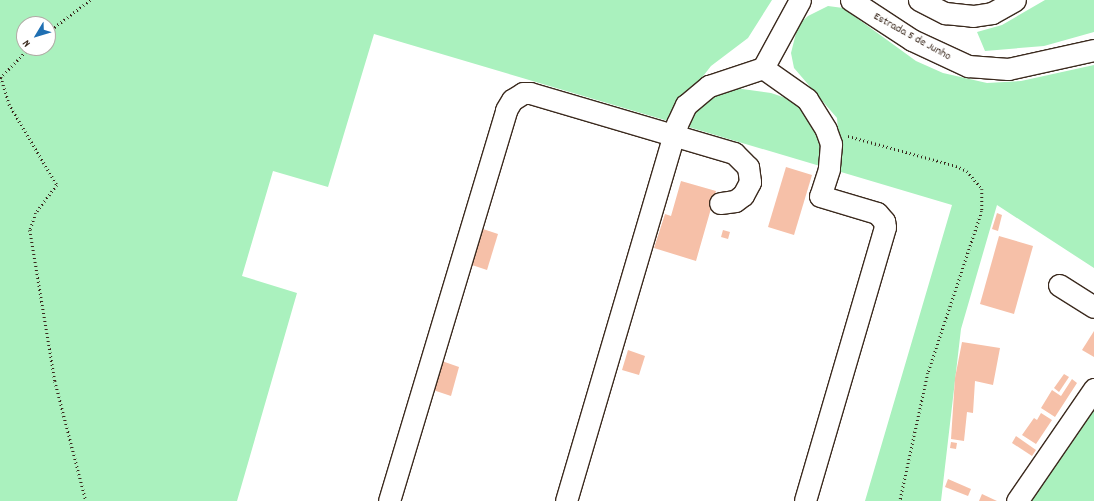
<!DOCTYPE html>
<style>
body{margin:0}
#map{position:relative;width:1094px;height:501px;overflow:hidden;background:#fff;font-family:Dekko,sans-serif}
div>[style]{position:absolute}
.green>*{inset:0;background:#aaf1be}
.building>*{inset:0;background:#f6c0a8}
.path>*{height:2.5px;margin-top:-1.25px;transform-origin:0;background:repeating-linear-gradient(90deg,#3b2a1e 0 1px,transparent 0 4px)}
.roads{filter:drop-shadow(1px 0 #3b2a1e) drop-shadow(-1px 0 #3b2a1e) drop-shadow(0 1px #3b2a1e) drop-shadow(0 -1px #3b2a1e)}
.minor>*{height:21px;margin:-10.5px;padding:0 10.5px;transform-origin:10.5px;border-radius:10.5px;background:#fff}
span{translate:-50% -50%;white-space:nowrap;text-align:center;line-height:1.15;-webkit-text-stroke:3.5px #fff;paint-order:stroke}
.street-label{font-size:12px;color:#3b2a1e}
.north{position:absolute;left:16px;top:16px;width:40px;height:40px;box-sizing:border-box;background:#fff;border:1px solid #b1aaa5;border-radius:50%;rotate:232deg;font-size:11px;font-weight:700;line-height:16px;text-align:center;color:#3b2a1e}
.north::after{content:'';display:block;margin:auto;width:14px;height:18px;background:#1f6fb2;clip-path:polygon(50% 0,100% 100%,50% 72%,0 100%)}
</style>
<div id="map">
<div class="green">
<i style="clip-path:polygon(evenodd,0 0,772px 0,748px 38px,711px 66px,668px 121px,374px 34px,328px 187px,273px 171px,242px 276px,297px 293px,237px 501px,0 501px,0 0,24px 24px,48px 24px,48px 48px,24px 48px,24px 24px)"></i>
<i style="clip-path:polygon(1045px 0,1094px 0,1094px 32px,1044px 46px,985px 51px,977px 32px,1002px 25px)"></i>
<i style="clip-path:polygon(828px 6px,843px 8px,916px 61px,943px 73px,987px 83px,1021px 81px,1094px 65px,1094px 268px,997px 205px,961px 329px,941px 501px,865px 501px,952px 205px,841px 172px,837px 118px,794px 68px,791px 53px,798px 25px,808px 16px)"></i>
<i style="clip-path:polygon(728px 87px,771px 93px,792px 100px,805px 111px,817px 126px,822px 148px,820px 166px,685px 126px,696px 106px)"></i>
<i style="clip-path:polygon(1094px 408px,1094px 501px,1030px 501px,1081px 427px)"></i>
</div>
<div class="building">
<i style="clip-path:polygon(786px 167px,812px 175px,794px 235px,768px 227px)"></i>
<i style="clip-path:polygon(681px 181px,716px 191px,696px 261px,654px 248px,665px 214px,671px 216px)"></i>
<i style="clip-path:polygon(997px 213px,1002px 215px,998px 231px,992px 229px)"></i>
<i style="clip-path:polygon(483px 229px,498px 234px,487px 270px,472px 265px)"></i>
<i style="clip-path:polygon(723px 230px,730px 232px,728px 239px,721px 237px)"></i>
<i style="clip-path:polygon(999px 236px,1033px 246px,1014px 314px,980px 304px)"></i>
<i style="clip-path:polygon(1094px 331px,1094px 357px,1082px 350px)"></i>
<i style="clip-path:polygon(962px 342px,1000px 348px,993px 385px,975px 381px,973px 413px,967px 412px,964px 441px,951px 439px,955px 378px)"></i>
<i style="clip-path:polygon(628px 350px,645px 356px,639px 375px,622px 370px)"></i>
<i style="clip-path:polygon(439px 360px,459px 367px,451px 396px,430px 389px)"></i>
<i style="clip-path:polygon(1064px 374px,1069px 377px,1059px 392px,1054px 388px)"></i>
<i style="clip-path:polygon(1072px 379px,1077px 383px,1055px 417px,1041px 408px,1052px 390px,1061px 396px)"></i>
<i style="clip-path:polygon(1041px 413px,1052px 420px,1036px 444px,1022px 435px,1034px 418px,1037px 420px)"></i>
<i style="clip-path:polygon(1016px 436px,1036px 450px,1032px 456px,1012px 443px)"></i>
<i style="clip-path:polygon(951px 442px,957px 443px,956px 449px,950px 448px)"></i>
<i style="clip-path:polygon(948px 479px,971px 489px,968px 496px,945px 487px)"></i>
<i style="clip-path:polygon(982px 494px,997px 501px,979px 501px)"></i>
</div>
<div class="path">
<i style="left:48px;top:32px;width:53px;rotate:-37.3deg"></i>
<i style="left:1px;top:77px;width:28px;rotate:73deg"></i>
<i style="left:9px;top:104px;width:94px;rotate:59.3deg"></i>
<i style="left:57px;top:185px;width:35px;rotate:127deg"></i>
<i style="left:36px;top:213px;width:18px;rotate:109deg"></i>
<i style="left:30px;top:230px;width:153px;rotate:80.6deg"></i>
<i style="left:55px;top:381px;width:124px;rotate:75.5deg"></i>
<i style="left:0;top:78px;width:42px;rotate:-46deg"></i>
<i style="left:848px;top:136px;width:112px;rotate:15.5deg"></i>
<i style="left:956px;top:166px;width:12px;rotate:24deg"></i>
<i style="left:967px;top:171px;width:23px;rotate:50deg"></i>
<i style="left:982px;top:189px;width:22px;rotate:90deg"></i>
<i style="left:982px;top:211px;width:171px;rotate:108.4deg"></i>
<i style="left:928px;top:373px;width:131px;rotate:102.3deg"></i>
</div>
<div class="roads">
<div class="minor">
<i style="left:851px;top:0;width:73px;rotate:33.3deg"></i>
<i style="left:912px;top:40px;width:62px;rotate:24.9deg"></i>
<i style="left:968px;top:66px;width:40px;rotate:4.3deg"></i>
<i style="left:1008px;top:69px;width:88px;rotate:-12.5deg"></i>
<i style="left:919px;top:0;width:29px;rotate:27deg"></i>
<i style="left:945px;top:13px;width:28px;rotate:6deg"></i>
<i style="left:973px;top:16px;width:19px;rotate:-9deg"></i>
<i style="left:992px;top:13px;width:26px;rotate:-29deg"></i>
<i style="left:763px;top:68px;width:54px;rotate:35.2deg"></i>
<i style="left:807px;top:99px;width:36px;rotate:58deg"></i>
<i style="left:826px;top:130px;width:15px;rotate:70deg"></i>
<i style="left:831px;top:144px;width:25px;rotate:95deg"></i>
<i style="left:829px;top:169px;width:28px;rotate:108deg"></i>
<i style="left:820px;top:196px;width:59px;rotate:16.6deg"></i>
<i style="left:877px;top:213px;width:11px;rotate:49deg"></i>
<i style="left:884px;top:221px;width:6px;rotate:81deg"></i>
<i style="left:885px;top:227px;width:285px;rotate:106.3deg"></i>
<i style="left:1059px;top:285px;width:41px;rotate:32.2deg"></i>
<i style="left:389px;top:501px;width:408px;rotate:-73.3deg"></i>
<i style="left:506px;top:110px;width:12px;rotate:-59deg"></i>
<i style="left:512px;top:100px;width:13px;rotate:-32deg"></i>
<i style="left:523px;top:93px;width:7px"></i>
<i style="left:530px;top:93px;width:213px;rotate:16.4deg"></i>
<i style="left:734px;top:153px;width:20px;rotate:45deg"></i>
<i style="left:748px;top:167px;width:15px;rotate:82deg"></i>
<i style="left:750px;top:182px;width:15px;rotate:118deg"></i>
<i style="left:743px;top:195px;width:10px;rotate:143deg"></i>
<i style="left:735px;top:201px;width:15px;rotate:172deg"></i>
<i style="left:566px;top:501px;width:393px;rotate:-73.6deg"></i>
<i style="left:677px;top:124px;width:21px;rotate:-65deg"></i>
<i style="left:686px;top:105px;width:30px;rotate:-40deg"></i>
<i style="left:709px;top:86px;width:57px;rotate:-18.4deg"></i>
<i style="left:763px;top:68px;width:77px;rotate:-61.4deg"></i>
<i style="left:1017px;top:501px;width:136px;rotate:-55.5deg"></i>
</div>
</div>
<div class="street-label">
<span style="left:912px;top:37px;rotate:29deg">Estrada 5 de Junho</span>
</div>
<div class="north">N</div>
</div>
